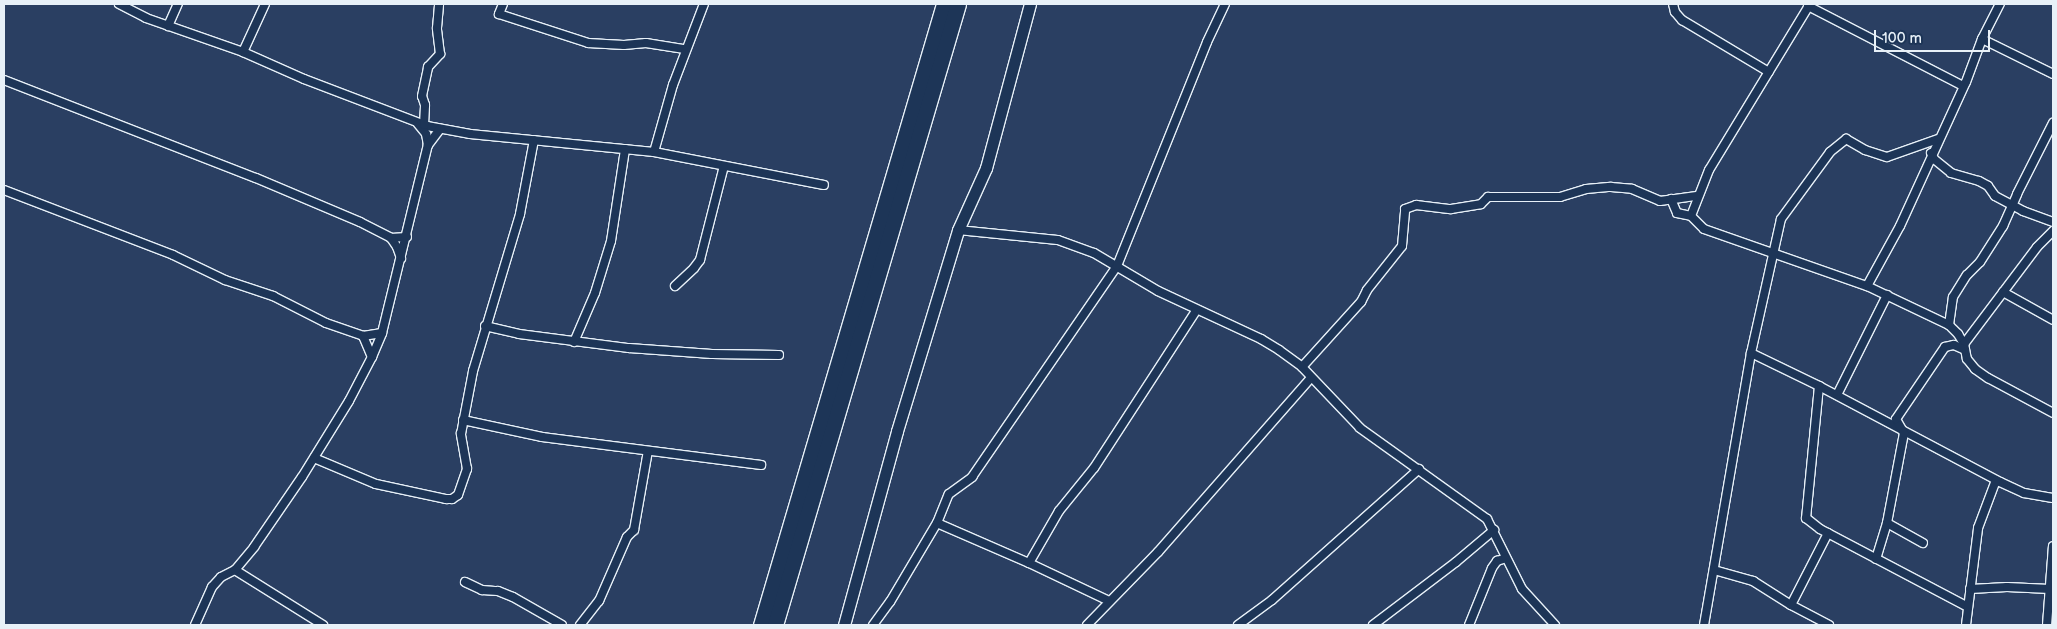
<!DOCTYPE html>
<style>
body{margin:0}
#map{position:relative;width:2057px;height:629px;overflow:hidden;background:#2a3f62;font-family:"Balsamiq Sans",sans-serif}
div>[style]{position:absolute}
.roads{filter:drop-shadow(1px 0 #e8f1f8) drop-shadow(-1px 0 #e8f1f8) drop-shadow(0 1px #e8f1f8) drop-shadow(0 -1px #e8f1f8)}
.street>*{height:8px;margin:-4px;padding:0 4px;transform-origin:4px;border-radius:4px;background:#1d3557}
.secondary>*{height:11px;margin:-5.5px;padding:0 5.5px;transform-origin:5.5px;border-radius:5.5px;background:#1d3557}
.highway>*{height:15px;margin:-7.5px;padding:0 7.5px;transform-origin:7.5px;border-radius:7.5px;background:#1d3557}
span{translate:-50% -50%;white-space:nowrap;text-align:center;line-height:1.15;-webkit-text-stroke:5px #1d3557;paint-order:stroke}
.frame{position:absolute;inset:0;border:5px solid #e8f1f8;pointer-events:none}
.scale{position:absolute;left:1874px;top:30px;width:116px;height:22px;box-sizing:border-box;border:2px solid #e8f1f8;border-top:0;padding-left:6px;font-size:15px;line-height:18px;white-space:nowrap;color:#e8f1f8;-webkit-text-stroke:4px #1d3557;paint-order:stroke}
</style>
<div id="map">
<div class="roads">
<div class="street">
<i style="left:119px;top:4px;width:30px;rotate:27deg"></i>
<i style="left:146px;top:18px;width:103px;rotate:19.3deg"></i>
<i style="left:243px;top:52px;width:67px;rotate:23.9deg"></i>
<i style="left:304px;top:79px;width:132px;rotate:20.9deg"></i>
<i style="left:427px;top:126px;width:44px;rotate:10.5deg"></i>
<i style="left:470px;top:134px;width:185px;rotate:5.6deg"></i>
<i style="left:654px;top:152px;width:173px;rotate:11deg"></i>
<i style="left:503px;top:4px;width:11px;rotate:112deg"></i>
<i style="left:499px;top:14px;width:94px;rotate:18deg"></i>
<i style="left:588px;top:43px;width:36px;rotate:3deg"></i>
<i style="left:624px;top:45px;width:22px;rotate:-5deg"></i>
<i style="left:646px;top:43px;width:39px;rotate:9deg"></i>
<i style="left:1673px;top:4px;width:8px;rotate:76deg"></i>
<i style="left:1675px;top:12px;width:11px;rotate:49deg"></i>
<i style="left:1682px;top:20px;width:101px;rotate:30.9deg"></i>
<i style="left:1810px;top:4px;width:194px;rotate:121.3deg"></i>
<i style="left:1709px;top:170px;width:49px;rotate:111.4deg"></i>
<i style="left:1691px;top:216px;width:18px;rotate:45deg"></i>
<i style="left:1704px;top:229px;width:173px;rotate:19.3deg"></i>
<i style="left:1867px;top:286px;width:91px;rotate:25.4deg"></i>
<i style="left:1949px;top:325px;width:13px;rotate:45deg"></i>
<i style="left:1958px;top:334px;width:12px;rotate:59deg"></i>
<i style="left:1964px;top:344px;width:15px;rotate:79deg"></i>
<i style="left:1967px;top:359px;width:13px;rotate:51deg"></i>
<i style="left:1975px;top:369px;width:16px;rotate:35deg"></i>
<i style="left:1988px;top:378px;width:74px;rotate:28.3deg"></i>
<i style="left:1808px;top:6px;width:174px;rotate:27.3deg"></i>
<i style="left:168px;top:26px;width:24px;rotate:-66deg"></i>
<i style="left:1982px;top:39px;width:79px;rotate:26.2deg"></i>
<i style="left:243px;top:52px;width:53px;rotate:-65.4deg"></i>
<i style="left:4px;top:80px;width:270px;rotate:21.3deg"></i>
<i style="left:256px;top:178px;width:113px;rotate:22.9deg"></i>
<i style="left:360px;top:222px;width:35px;rotate:27deg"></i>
<i style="left:391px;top:238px;width:16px;rotate:-4deg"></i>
<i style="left:418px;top:124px;width:13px;rotate:51deg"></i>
<i style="left:426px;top:134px;width:11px;rotate:80deg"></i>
<i style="left:424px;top:125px;width:20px;rotate:-87deg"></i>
<i style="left:425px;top:105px;width:9px;rotate:-108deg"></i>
<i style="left:422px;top:96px;width:30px;rotate:-78deg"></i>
<i style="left:428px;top:67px;width:18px;rotate:-47deg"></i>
<i style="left:440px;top:54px;width:26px;rotate:-97deg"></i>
<i style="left:437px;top:28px;width:24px;rotate:-85deg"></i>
<i style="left:654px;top:152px;width:70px;rotate:-74.2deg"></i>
<i style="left:673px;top:85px;width:87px;rotate:-69.1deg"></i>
<i style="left:1931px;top:153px;width:7px;rotate:63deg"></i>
<i style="left:1934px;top:159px;width:22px;rotate:39deg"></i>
<i style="left:1951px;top:173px;width:29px;rotate:16deg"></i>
<i style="left:1979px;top:181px;width:10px;rotate:29deg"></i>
<i style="left:1988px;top:186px;width:12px;rotate:55deg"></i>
<i style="left:1995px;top:196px;width:32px;rotate:28deg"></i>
<i style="left:2023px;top:211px;width:32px;rotate:20deg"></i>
<i style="left:4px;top:190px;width:181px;rotate:21deg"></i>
<i style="left:173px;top:255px;width:58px;rotate:25.7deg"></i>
<i style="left:225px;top:280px;width:51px;rotate:18.4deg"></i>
<i style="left:273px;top:296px;width:59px;rotate:27deg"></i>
<i style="left:326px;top:323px;width:39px;rotate:19deg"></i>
<i style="left:363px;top:336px;width:19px;rotate:-9deg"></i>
<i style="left:1671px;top:199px;width:15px;rotate:67deg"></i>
<i style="left:1677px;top:213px;width:14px;rotate:12deg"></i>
<i style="left:958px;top:230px;width:100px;rotate:5.7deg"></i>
<i style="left:1058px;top:240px;width:38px;rotate:20deg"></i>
<i style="left:1094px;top:253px;width:74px;rotate:30.7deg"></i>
<i style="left:1158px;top:291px;width:114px;rotate:25deg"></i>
<i style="left:1261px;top:339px;width:21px;rotate:31deg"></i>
<i style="left:1279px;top:350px;width:29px;rotate:36deg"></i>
<i style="left:1302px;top:367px;width:84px;rotate:46.4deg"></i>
<i style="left:1360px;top:428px;width:156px;rotate:35.6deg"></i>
<i style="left:1487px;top:519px;width:78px;rotate:63.4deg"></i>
<i style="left:1522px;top:589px;width:49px;rotate:47.5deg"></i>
<i style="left:391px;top:238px;width:11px;rotate:56deg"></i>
<i style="left:397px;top:247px;width:12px;rotate:70deg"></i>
<i style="left:675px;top:286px;width:26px;rotate:-43deg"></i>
<i style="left:694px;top:268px;width:10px;rotate:-53deg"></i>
<i style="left:700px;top:260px;width:97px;rotate:-75.7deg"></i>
<i style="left:1867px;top:286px;width:68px;rotate:-61.2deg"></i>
<i style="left:1900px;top:226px;width:158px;rotate:-65.4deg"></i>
<i style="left:1966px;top:82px;width:46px;rotate:-69.6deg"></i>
<i style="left:1982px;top:39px;width:39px;rotate:-63deg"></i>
<i style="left:2003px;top:292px;width:57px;rotate:29.2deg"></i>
<i style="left:1949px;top:325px;width:28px;rotate:-82deg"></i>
<i style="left:1953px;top:297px;width:26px;rotate:-58deg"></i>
<i style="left:1967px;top:275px;width:18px;rotate:-45deg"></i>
<i style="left:1980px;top:262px;width:43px;rotate:-57.4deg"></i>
<i style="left:2003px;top:226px;width:35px;rotate:-66deg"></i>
<i style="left:2017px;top:194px;width:80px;rotate:-63.1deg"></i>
<i style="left:485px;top:326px;width:35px;rotate:13deg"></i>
<i style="left:519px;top:334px;width:111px;rotate:7.3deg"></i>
<i style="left:629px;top:348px;width:83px;rotate:4.1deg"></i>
<i style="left:712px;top:354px;width:67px;rotate:0.9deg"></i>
<i style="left:363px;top:336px;width:23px;rotate:67deg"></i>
<i style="left:574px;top:342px;width:53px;rotate:-66.8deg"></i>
<i style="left:595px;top:293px;width:54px;rotate:-72.9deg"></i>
<i style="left:611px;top:241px;width:93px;rotate:-81.3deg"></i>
<i style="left:1964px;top:344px;width:121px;rotate:-53deg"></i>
<i style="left:2037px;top:247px;width:23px;rotate:-45deg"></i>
<i style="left:1751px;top:353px;width:76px;rotate:25.9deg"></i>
<i style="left:1819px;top:386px;width:205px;rotate:27.9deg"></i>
<i style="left:2000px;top:482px;width:26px;rotate:25deg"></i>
<i style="left:2024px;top:493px;width:29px;rotate:10deg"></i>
<i style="left:1302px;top:367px;width:88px;rotate:-47.8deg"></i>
<i style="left:1361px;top:302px;width:13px;rotate:-63deg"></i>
<i style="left:1367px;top:290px;width:56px;rotate:-51.5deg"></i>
<i style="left:1402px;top:246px;width:37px;rotate:-85deg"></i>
<i style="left:1405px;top:209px;width:12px;rotate:-20deg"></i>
<i style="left:1416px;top:205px;width:35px;rotate:7deg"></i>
<i style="left:1451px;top:209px;width:30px;rotate:-9deg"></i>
<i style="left:1481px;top:204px;width:10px;rotate:-45deg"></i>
<i style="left:1488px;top:197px;width:72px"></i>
<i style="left:1560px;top:197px;width:27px;rotate:-17deg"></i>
<i style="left:1586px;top:189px;width:25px;rotate:-5deg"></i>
<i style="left:1611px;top:187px;width:21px;rotate:5deg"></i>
<i style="left:1632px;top:189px;width:30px;rotate:23deg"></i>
<i style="left:1660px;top:201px;width:37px;rotate:-8deg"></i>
<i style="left:1819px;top:386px;width:133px;rotate:95.6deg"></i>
<i style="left:1806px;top:518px;width:18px;rotate:38deg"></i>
<i style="left:1820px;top:529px;width:167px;rotate:27.8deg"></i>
<i style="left:1837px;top:395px;width:112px;rotate:-63.4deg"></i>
<i style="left:463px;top:420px;width:81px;rotate:12.1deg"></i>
<i style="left:542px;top:437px;width:221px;rotate:7.3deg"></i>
<i style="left:314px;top:458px;width:67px;rotate:22.8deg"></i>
<i style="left:376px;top:484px;width:72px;rotate:12.1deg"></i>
<i style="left:446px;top:499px;width:6px"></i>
<i style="left:452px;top:499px;width:7px;rotate:-34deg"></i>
<i style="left:458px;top:495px;width:28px;rotate:-71deg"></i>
<i style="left:467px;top:469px;width:36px;rotate:-100deg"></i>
<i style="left:461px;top:434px;width:64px;rotate:-79.2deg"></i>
<i style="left:473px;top:371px;width:164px;rotate:-73.3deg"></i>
<i style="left:520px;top:214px;width:75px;rotate:-79.3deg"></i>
<i style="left:937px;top:523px;width:100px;rotate:23.5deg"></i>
<i style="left:1029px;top:563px;width:89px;rotate:25.4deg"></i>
<i style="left:1887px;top:523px;width:41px;rotate:29.1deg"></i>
<i style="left:1876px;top:559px;width:38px;rotate:-73deg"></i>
<i style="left:1887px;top:523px;width:92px;rotate:-79.3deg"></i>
<i style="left:1904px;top:433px;width:16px;rotate:-120deg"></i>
<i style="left:1896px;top:419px;width:87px;rotate:-55.8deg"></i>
<i style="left:1945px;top:347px;width:9px;rotate:-13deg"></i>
<i style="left:1954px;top:345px;width:12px;rotate:24deg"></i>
<i style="left:1029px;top:563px;width:60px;rotate:-60deg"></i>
<i style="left:1059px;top:511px;width:55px;rotate:-50.9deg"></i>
<i style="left:1094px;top:468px;width:187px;rotate:-57deg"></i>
<i style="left:235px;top:570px;width:104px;rotate:32deg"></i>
<i style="left:1714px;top:570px;width:41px;rotate:15.8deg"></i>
<i style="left:1753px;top:581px;width:45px;rotate:32.3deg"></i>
<i style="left:1791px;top:605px;width:43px;rotate:27.8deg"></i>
<i style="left:465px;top:582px;width:19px;rotate:25deg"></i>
<i style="left:482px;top:590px;width:16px;rotate:4deg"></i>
<i style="left:498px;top:591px;width:16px;rotate:22deg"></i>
<i style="left:513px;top:597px;width:56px;rotate:29.7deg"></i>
<i style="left:1970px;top:589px;width:37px;rotate:-3deg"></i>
<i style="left:2007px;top:587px;width:43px;rotate:2.7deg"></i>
<i style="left:1791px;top:605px;width:81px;rotate:-62.8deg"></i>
<i style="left:195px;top:625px;width:42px;rotate:-65.9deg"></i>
<i style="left:212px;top:587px;width:13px;rotate:-48deg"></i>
<i style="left:221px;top:577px;width:16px;rotate:-27deg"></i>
<i style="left:235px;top:570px;width:30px;rotate:-50deg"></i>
<i style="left:254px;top:547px;width:85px;rotate:-55.6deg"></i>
<i style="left:302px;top:477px;width:89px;rotate:-58.3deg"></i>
<i style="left:349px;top:401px;width:50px;rotate:-62.4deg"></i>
<i style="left:372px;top:357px;width:26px;rotate:-67deg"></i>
<i style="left:382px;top:333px;width:194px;rotate:-76.3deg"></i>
<i style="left:428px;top:145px;width:20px;rotate:-53deg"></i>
<i style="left:580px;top:625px;width:31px;rotate:-52deg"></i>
<i style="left:599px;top:601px;width:70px;rotate:-66.4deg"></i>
<i style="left:627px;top:537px;width:10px;rotate:-45deg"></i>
<i style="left:634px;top:530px;width:80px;rotate:-80deg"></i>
<i style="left:873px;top:625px;width:29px;rotate:-54deg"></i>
<i style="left:890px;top:602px;width:92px;rotate:-59.3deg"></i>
<i style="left:937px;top:523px;width:31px;rotate:-68deg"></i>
<i style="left:949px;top:494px;width:29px;rotate:-36deg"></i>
<i style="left:972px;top:477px;width:256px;rotate:-55.5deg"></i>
<i style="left:1117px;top:266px;width:241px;rotate:-68.1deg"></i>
<i style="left:1207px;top:42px;width:42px;rotate:-64.7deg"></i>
<i style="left:1087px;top:625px;width:102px;rotate:-45.8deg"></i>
<i style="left:1158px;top:552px;width:232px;rotate:-48.7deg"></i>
<i style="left:1238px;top:625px;width:42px;rotate:-36.3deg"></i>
<i style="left:1272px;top:600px;width:197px;rotate:-41.7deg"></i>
<i style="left:1373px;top:625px;width:104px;rotate:-37.2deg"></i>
<i style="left:1456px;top:562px;width:50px;rotate:-40.1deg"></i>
<i style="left:1469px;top:625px;width:61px;rotate:-68deg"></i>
<i style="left:1492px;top:568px;width:9px;rotate:-54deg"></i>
<i style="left:1497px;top:561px;width:9px;rotate:-18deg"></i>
<i style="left:1704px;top:625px;width:276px;rotate:-80.2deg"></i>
<i style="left:1751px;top:353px;width:137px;rotate:-77.4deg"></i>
<i style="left:1781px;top:219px;width:83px;rotate:-53.8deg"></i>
<i style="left:1830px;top:152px;width:21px;rotate:-39deg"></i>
<i style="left:1846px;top:139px;width:22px;rotate:30deg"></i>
<i style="left:1865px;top:150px;width:23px;rotate:18deg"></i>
<i style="left:1887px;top:157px;width:54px;rotate:-19.4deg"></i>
<i style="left:1966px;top:625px;width:98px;rotate:-82.9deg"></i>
<i style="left:1978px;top:528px;width:51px;rotate:-69.4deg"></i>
<i style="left:2047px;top:625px;width:79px;rotate:-85.7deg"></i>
</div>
<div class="secondary">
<i style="left:844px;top:625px;width:201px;rotate:-74.7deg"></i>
<i style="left:897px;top:431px;width:210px;rotate:-73.1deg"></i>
<i style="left:958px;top:230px;width:68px;rotate:-65.7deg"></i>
<i style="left:986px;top:168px;width:170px;rotate:-75deg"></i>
</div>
<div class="highway">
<i style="left:761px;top:625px;width:647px;rotate:-73.58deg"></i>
<i style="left:775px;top:625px;width:647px;rotate:-73.58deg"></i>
</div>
</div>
<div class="frame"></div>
<div class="scale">100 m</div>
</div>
